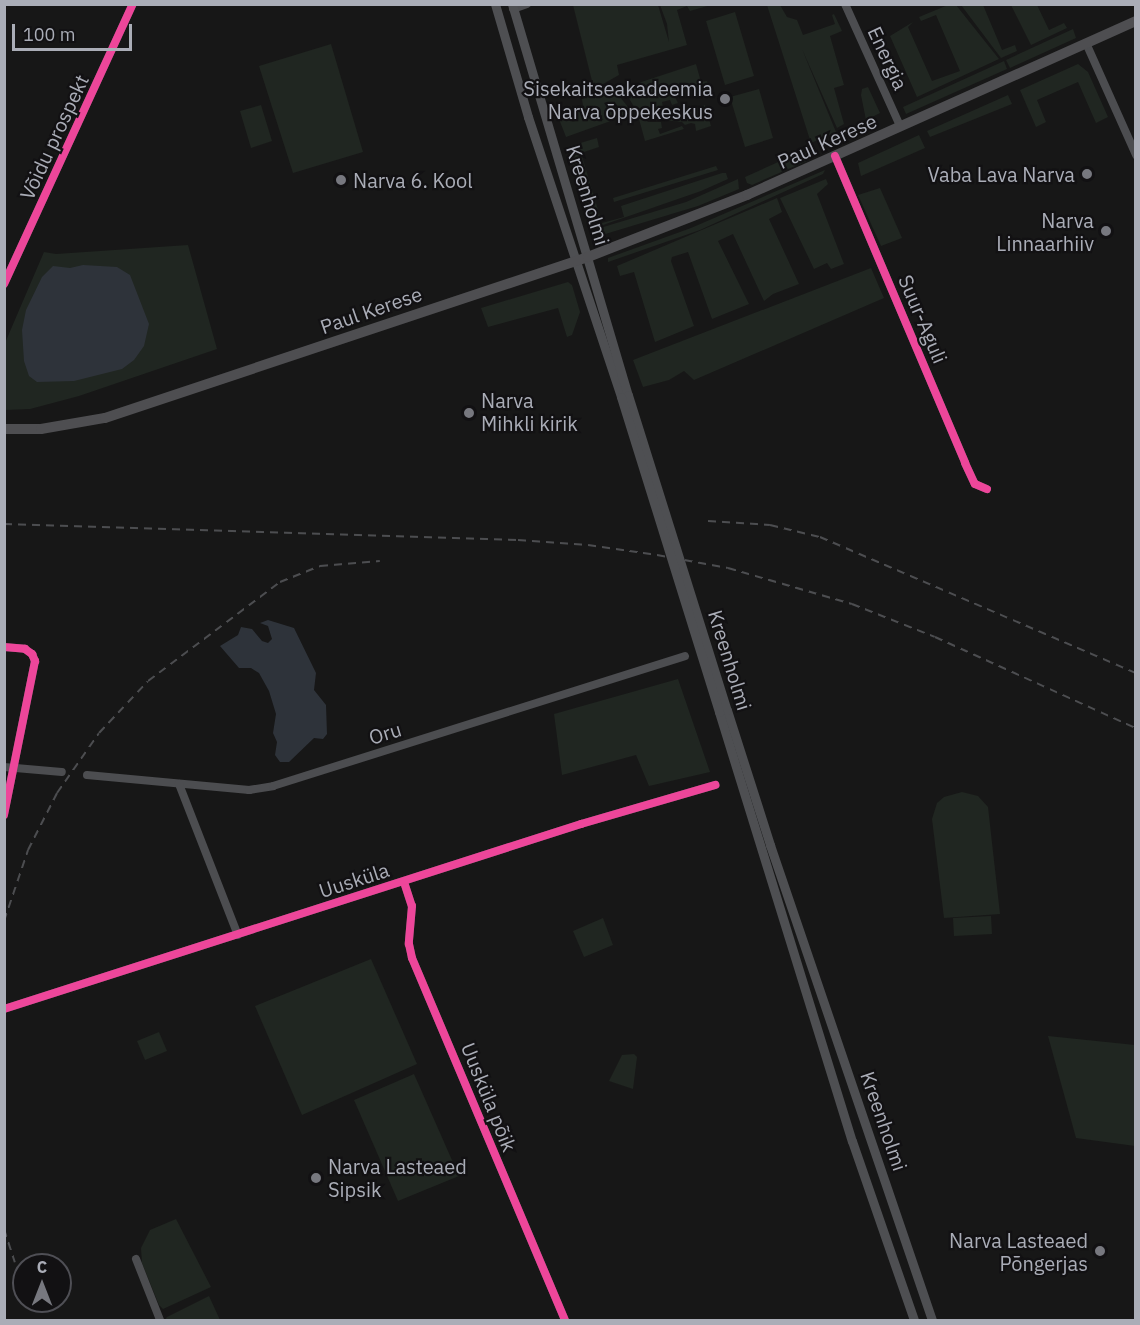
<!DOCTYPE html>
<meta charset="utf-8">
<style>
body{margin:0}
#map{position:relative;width:1140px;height:1325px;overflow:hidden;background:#171717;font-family:"IBM Plex Sans",sans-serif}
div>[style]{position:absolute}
.green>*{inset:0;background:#202621}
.water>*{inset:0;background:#2e333a}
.minor>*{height:8px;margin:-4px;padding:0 4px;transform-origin:4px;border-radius:4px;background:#4c4d50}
.major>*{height:9px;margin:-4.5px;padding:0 4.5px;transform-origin:4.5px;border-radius:4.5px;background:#4e4f52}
.highway>*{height:10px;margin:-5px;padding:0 5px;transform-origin:5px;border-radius:5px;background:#4e4e51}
.rail>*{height:2px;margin-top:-1px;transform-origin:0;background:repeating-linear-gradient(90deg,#4c4d50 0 8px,transparent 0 14px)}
.major-bridge>*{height:9px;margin:-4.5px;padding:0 4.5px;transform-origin:4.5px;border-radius:4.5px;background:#4e4f52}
.cycleway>*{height:8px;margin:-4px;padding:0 4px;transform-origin:4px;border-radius:4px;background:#ed469a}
.dots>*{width:16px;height:16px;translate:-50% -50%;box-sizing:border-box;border:3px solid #121113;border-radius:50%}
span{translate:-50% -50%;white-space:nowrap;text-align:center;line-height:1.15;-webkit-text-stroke:4.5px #121113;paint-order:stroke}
.street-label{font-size:20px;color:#aaadb7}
.poi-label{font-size:20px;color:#aaadb7}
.right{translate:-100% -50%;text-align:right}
.left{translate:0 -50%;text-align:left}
.frame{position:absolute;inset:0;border:6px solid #aaadb7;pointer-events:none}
.north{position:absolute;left:12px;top:1253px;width:60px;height:60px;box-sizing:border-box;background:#121113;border:2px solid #4f4f55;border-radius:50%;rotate:0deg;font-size:16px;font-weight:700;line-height:24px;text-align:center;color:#aaadb7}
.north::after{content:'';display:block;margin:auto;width:21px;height:27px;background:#77787f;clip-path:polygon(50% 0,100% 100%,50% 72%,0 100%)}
.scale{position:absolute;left:12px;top:24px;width:120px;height:27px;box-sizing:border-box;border:3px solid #aaadb7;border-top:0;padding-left:8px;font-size:18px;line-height:21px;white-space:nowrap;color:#aaadb7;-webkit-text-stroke:4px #121113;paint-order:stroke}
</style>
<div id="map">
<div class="green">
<i style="clip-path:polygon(573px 5px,658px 5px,669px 42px,667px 24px,660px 5px,711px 5px,690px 11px,687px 6px,677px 10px,687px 45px,617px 65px,619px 75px,594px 89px)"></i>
<i style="clip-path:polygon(767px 5px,780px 5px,787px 17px,797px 20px,803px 35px,835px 24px,832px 15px,834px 14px,842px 31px,830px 36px,844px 85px,834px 88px,844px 124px,837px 128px,802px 49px,836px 132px,811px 143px)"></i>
<i style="clip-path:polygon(948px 5px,956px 5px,999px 59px,917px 97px,890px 36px,913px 22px,908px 27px,932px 81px,960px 71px,936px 15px,921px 21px,919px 17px)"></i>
<i style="clip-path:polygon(961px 5px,983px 5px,1002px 50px,1015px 45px,1017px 51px,1001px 58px)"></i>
<i style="clip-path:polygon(1011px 5px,1037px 5px,1049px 30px,1064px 23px,1067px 28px,1031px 45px)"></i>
<i style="clip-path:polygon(735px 12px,754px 76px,725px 85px,706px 21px)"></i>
<i style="clip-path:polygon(1073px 29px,1076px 38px,1010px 68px,1006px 60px)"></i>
<i style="clip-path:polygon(331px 44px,363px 152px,293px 173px,259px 66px)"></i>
<i style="clip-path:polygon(1004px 61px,1007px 69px,906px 114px,903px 107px)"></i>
<i style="clip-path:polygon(696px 64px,701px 82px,707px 81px,711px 92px,685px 97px,680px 97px,683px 94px,679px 92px,675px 97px,678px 103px,672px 105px,670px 100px,662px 102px,663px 107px,637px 112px,623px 88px)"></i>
<i style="clip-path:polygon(1078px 64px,1088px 72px,1108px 117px,1096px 123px,1078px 82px,1037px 100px,1046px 122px,1036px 127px,1020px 90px)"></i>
<i style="clip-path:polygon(868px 87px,880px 113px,866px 120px,861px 95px,862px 89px)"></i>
<i style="clip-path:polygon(759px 89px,773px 138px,745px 147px,730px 97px)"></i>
<i style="clip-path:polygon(604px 91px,615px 91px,633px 113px,566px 137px,557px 114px,583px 106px,582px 99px)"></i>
<i style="clip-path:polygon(1008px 95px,1012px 104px,930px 137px,927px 131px)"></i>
<i style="clip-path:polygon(261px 105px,272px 141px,251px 148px,240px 111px)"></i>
<i style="clip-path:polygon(705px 105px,711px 126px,696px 131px,695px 124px,691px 123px,685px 125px,682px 122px,662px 120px)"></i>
<i style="clip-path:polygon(644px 118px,648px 122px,661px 122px,662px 128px,658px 129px,660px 134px,682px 126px,684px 129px,645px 141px,639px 119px)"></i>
<i style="clip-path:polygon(919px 135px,925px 148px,861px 176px,858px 163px)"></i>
<i style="clip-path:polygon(597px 138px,599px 147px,581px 153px,602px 223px,624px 217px,621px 206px,722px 173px,726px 173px,728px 179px,701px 191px,603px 225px,593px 227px,567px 147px)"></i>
<i style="clip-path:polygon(805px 150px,809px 160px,752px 185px,747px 183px,745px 177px)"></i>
<i style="clip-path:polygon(716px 166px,718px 170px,614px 202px,613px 198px)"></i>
<i style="clip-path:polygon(825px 170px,823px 174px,700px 230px,608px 262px,608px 258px,691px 228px)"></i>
<i style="clip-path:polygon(738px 179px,739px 189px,698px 206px,602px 235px,600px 228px,686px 202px)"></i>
<i style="clip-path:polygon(826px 179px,828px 184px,817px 194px,844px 264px,831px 269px,827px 263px,814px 269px,780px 198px)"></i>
<i style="clip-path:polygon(880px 188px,902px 238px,881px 246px,858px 195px)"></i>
<i style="clip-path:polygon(777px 198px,782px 212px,769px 219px,799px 284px,773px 294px,764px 301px,733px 234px,718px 241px,749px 304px,712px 319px,688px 252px,672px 257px,671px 261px,694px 326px,655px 342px,634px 272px,620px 276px,617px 266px)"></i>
<i style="clip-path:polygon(188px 245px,217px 349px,79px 396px,30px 409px,5px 410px,5px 343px,44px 252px,56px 254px)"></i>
<i style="clip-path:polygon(871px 268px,884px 298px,694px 380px,684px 371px,669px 380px,643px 387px,633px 360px)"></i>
<i style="clip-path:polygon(568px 282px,572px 285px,580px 312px,572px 335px,567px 337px,558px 308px,488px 327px,481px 308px)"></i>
<i style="clip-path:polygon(678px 679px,710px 772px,649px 786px,636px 755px,562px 775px,554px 714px)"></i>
<i style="clip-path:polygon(962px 792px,978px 796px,988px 807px,1000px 914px,944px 918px,932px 819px,937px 803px,944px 797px)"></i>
<i style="clip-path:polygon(991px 916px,992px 934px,954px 936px,953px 918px)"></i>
<i style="clip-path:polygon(603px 918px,613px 945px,584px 957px,573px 931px)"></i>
<i style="clip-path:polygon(371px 959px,417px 1064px,302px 1115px,255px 1006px)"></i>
<i style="clip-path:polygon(159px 1032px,167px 1051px,145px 1060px,137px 1041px)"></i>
<i style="clip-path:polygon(1048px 1036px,1135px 1045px,1135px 1146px,1076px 1138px)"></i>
<i style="clip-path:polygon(634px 1054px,637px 1057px,633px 1089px,609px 1081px,622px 1055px)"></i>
<i style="clip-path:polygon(414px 1074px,459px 1176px,398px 1201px,354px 1100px)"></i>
<i style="clip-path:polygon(176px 1219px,211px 1287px,163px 1309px,159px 1305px,142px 1263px,141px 1248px,150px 1230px)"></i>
<i style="clip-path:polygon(209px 1296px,220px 1320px,165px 1320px,167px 1317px)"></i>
</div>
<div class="water">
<i style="clip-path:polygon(83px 265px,117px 267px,130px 275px,149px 324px,144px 346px,134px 360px,122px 369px,74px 381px,37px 382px,29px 376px,24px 361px,22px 330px,26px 310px,42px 277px,53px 266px,70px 268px)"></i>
<i style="clip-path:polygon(268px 620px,294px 628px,316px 673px,314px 690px,326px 705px,327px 734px,323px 739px,314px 738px,289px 762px,280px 762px,275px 755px,277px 742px,273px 733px,276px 714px,269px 691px,259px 673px,251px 668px,239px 668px,220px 646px,238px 635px,241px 627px,252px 629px,262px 641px,268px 643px,272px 639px,268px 626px,260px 623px)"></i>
</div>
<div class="minor">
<i style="left:845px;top:4px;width:134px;rotate:65.7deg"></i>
<i style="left:513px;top:9px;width:15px;rotate:-20deg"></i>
<i style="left:1086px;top:43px;width:123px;rotate:65.9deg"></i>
<i style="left:835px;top:156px;width:333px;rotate:67deg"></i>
<i style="left:965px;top:463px;width:23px;rotate:65deg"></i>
<i style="left:975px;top:484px;width:13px;rotate:23deg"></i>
<i style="left:4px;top:284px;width:308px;rotate:-65.3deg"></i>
<i style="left:4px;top:647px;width:21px;rotate:5deg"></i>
<i style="left:25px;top:649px;width:9px;rotate:36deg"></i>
<i style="left:32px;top:654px;width:8px;rotate:67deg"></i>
<i style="left:35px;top:661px;width:157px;rotate:101.4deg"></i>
<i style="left:4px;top:767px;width:58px;rotate:4.9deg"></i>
<i style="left:87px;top:775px;width:163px;rotate:5.3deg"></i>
<i style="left:249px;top:790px;width:24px;rotate:-9deg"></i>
<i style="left:273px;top:786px;width:432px;rotate:-17.5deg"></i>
<i style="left:179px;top:784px;width:162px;rotate:68.7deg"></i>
<i style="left:404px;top:882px;width:25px;rotate:72deg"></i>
<i style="left:412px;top:906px;width:38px;rotate:95deg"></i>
<i style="left:409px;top:944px;width:14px;rotate:78deg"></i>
<i style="left:412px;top:958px;width:393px;rotate:67.1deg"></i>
<i style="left:4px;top:1009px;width:606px;rotate:-17.78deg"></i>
<i style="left:581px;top:824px;width:140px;rotate:-16.2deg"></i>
<i style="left:136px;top:1259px;width:66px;rotate:68.5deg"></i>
</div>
<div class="major">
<i style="left:495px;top:4px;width:118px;rotate:73.7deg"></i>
<i style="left:528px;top:117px;width:295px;rotate:71.6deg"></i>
<i style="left:512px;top:4px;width:408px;rotate:73.5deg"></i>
<i style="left:727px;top:710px;width:142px;rotate:72.3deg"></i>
<i style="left:770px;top:845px;width:502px;rotate:71.17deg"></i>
<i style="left:719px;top:712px;width:449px;rotate:72.8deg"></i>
<i style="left:852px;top:1141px;width:189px;rotate:70.9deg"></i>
</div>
<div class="highway">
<i style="left:4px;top:429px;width:37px"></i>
<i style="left:41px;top:429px;width:65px;rotate:-9.8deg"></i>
<i style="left:105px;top:418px;width:509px;rotate:-18.43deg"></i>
<i style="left:588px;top:257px;width:171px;rotate:-21.3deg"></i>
<i style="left:747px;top:195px;width:426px;rotate:-24.1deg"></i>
</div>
<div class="rail">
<i style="left:708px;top:521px;width:62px;rotate:3.7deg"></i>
<i style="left:770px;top:525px;width:51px;rotate:13.5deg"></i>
<i style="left:820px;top:537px;width:344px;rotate:23.3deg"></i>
<i style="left:4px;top:524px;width:514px;rotate:1.78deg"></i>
<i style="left:518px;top:540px;width:70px;rotate:4.1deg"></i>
<i style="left:588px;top:545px;width:70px;rotate:8.2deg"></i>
<i style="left:657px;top:555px;width:72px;rotate:10.4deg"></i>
<i style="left:728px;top:568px;width:129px;rotate:16.2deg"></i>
<i style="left:852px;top:604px;width:89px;rotate:21.7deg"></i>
<i style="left:935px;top:637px;width:221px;rotate:24.4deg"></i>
<i style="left:4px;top:921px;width:75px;rotate:-71.3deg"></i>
<i style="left:28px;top:850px;width:64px;rotate:-63deg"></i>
<i style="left:57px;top:793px;width:73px;rotate:-55deg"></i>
<i style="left:99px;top:733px;width:71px;rotate:-46.7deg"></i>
<i style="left:148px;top:681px;width:165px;rotate:-36.9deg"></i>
<i style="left:280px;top:582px;width:43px;rotate:-21.8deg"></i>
<i style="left:320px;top:566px;width:60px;rotate:-4.8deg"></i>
<i style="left:4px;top:1229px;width:35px;rotate:72deg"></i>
</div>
<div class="major-bridge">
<i style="left:628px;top:395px;width:330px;rotate:72.6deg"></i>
<i style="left:621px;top:397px;width:330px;rotate:72.7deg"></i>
</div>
<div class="cycleway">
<i style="left:835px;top:156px;width:333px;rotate:67deg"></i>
<i style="left:965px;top:463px;width:23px;rotate:65deg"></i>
<i style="left:975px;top:484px;width:13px;rotate:23deg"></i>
<i style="left:4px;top:284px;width:308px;rotate:-65.3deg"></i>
<i style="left:4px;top:647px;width:21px;rotate:5deg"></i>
<i style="left:25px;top:649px;width:9px;rotate:36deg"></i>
<i style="left:32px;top:654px;width:8px;rotate:67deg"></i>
<i style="left:35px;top:661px;width:157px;rotate:101.4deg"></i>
<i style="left:404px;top:882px;width:25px;rotate:72deg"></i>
<i style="left:412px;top:906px;width:38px;rotate:95deg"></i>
<i style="left:409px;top:944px;width:14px;rotate:78deg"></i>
<i style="left:412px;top:958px;width:393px;rotate:67.1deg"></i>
<i style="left:4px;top:1009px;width:606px;rotate:-17.78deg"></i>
<i style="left:581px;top:824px;width:140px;rotate:-16.2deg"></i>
</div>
<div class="dots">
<i style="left:725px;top:99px;background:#77787f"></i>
<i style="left:1087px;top:174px;background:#77787f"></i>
<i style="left:341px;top:180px;background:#77787f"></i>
<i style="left:1106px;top:231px;background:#77787f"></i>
<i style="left:469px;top:413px;background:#77787f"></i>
<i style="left:316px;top:1178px;background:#77787f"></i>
<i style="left:1100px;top:1251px;background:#77787f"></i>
</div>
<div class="street-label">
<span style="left:888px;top:58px;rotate:65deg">Energia</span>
<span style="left:54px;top:137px;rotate:-65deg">Võidu prospekt</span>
<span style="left:827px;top:141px;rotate:-24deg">Paul Kerese</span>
<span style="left:588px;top:195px;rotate:73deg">Kreenholmi</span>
<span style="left:371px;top:310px;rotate:-19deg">Paul Kerese</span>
<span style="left:923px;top:319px;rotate:67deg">Suur-Aguli</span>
<span style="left:730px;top:660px;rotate:73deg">Kreenholmi</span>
<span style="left:385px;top:733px;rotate:-17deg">Oru</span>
<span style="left:354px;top:880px;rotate:-18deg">Uusküla</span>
<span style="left:489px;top:1097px;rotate:68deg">Uusküla põik</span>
<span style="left:884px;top:1121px;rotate:71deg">Kreenholmi</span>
</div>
<div class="poi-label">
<span class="right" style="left:713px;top:100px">Sisekaitseakadeemia<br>Narva õppekeskus</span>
<span class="right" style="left:1075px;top:174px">Vaba Lava Narva</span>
<span class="left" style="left:353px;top:180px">Narva 6. Kool</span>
<span class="right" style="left:1094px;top:232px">Narva<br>Linnaarhiiv</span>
<span class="left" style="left:481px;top:412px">Narva<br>Mihkli kirik</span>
<span class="left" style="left:328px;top:1178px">Narva Lasteaed<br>Sipsik</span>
<span class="right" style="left:1088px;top:1252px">Narva Lasteaed<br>Põngerjas</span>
</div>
<div class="frame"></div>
<div class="north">С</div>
<div class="scale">100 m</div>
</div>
